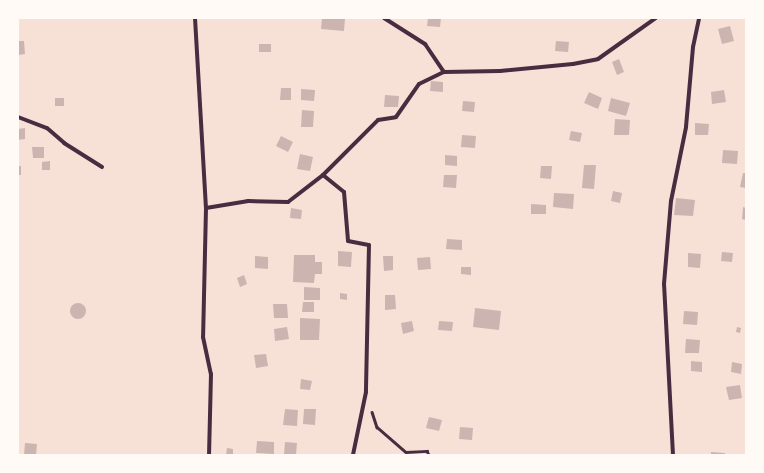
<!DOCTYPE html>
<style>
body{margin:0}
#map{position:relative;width:764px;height:473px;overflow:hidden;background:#f7e1d7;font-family:"Fira Sans Condensed",sans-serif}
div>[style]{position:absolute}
.building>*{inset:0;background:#ccb4b1}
.round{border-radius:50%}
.path>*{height:2.5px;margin:-1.25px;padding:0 1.25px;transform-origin:1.25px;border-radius:1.25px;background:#4a2c40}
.minor>*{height:4px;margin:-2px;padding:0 2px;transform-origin:2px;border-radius:2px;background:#4a2c40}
span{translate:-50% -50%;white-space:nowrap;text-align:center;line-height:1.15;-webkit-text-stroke:4px #fffaf5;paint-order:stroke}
.frame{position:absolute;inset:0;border:19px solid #fffaf5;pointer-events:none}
</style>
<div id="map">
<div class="building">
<i style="clip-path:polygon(322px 18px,345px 18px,344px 31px,321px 29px)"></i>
<i style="clip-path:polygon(428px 18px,441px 18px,440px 27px,427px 26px)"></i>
<i style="clip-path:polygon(730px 26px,734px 41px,722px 44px,718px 29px)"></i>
<i style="clip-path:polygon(18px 41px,24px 41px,25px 54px,18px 55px)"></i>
<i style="clip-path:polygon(556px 41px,569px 42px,568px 52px,555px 51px)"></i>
<i style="clip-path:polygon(259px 44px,271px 44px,271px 52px,259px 52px)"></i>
<i style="clip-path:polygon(619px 59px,624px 72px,617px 75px,612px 62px)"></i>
<i style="clip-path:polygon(431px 81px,443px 82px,443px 92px,430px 91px)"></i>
<i style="clip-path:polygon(281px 88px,291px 88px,291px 100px,280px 100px)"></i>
<i style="clip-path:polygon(301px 89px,315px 90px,314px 101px,301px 100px)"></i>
<i style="clip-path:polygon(724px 90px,726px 102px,712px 104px,711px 92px)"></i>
<i style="clip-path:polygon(589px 92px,602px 98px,598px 109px,584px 103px)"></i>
<i style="clip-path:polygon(385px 95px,399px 96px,398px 107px,384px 107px)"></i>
<i style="clip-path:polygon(55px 98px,64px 98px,64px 106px,55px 106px)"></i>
<i style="clip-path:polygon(611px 98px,630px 103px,626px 116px,608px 111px)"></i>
<i style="clip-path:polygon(463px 101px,475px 102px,474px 112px,462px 111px)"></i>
<i style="clip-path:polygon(302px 110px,314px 111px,313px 127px,301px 127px)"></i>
<i style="clip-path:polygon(615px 119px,630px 120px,629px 135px,614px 135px)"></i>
<i style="clip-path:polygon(695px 123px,709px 124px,708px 135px,695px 135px)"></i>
<i style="clip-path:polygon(25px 128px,25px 139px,18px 140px,18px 129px)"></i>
<i style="clip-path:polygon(571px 131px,582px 133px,580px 142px,569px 140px)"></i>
<i style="clip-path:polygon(462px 135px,476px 136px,475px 148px,461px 147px)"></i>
<i style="clip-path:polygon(281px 136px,293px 142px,288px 152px,276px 146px)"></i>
<i style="clip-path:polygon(32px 147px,44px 147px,44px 158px,33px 158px)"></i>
<i style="clip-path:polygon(723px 150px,738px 151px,737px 164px,722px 163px)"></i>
<i style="clip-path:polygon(300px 154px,313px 157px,310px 171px,297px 169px)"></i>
<i style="clip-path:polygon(445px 155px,457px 156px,457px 166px,445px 165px)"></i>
<i style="clip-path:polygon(50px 161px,50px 170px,42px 170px,42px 162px)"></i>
<i style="clip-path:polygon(584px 165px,596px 165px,594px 189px,582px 188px)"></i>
<i style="clip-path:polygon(18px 166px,21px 166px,21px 175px,18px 175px)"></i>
<i style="clip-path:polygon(541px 166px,552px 166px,551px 179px,540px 178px)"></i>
<i style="clip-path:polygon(743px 173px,746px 173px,746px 188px,740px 187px)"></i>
<i style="clip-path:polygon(444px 175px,457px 175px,456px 188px,443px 187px)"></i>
<i style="clip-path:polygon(613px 191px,622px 193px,620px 203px,611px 201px)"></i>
<i style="clip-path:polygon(554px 193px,574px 194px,573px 209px,553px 207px)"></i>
<i style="clip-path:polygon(676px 198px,695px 200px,693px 216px,674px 215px)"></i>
<i style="clip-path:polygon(531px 204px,546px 205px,546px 214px,531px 214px)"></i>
<i style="clip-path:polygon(743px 207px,746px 208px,746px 220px,742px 219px)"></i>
<i style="clip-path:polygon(291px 208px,302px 210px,301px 219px,290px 218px)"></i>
<i style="clip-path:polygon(447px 239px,462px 240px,462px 250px,446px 249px)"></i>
<i style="clip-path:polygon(338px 251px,352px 252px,351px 267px,338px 266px)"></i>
<i style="clip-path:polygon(722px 252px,733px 253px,732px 262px,721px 261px)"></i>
<i style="clip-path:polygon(688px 253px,701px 254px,700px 268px,688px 267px)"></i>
<i style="clip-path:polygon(294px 255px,315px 255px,315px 262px,322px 262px,322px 274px,315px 274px,314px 283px,293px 282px)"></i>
<i style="clip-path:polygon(255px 256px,268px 257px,268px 269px,255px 268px)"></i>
<i style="clip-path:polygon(383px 256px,393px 256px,393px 270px,384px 271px)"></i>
<i style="clip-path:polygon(430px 257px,431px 269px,418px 270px,417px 258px)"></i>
<i style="clip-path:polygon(461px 267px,471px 267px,471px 275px,461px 274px)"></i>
<i style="clip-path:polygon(244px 275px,247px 284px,240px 287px,237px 278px)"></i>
<i style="clip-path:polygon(304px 287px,320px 288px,320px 300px,304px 300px)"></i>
<i style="clip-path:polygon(340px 293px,347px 294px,347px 300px,340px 299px)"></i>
<i style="clip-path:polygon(385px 295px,395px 295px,396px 309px,385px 310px)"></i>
<i style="clip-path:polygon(303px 302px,314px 302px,314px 312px,302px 312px)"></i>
<i class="round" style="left:70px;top:303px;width:16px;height:16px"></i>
<i style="clip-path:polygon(273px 304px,287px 304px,288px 318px,274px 318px)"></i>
<i style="clip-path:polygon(475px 308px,501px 311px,499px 330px,473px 327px)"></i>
<i style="clip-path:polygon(684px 311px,698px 312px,697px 325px,683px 324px)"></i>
<i style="clip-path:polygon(300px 318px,320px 319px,319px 340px,300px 340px)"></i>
<i style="clip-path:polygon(412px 321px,414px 331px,403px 334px,401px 323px)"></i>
<i style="clip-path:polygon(439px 321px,453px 322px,452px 331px,438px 330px)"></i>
<i style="clip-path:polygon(287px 327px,289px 339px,275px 341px,274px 329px)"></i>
<i style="clip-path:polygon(737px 327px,741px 328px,740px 333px,736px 332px)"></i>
<i style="clip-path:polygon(686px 339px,700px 340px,699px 353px,685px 353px)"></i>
<i style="clip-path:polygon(266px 354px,268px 366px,256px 368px,254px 355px)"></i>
<i style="clip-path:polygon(691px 361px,702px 362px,702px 372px,691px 371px)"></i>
<i style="clip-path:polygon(732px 362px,742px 364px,741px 374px,731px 372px)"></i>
<i style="clip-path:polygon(301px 379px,312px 381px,310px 390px,300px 389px)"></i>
<i style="clip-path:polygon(740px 385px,742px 398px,729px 400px,726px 387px)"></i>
<i style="clip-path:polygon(285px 409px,298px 410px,297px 426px,283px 425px)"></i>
<i style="clip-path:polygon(304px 409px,316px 409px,315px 425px,303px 424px)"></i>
<i style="clip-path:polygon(429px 417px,442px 420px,439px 431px,426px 428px)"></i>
<i style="clip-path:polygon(460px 427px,473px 428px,472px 440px,459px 439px)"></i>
<i style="clip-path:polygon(257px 441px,274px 442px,274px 454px,256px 453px)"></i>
<i style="clip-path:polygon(285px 442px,297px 443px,296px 455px,284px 454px)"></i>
<i style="clip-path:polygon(25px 443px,37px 444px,36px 455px,24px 455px)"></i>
<i style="clip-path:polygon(227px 448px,233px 449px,233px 455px,226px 455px)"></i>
<i style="clip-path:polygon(711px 452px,725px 453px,725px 455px,711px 455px)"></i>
</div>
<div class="path">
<i style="left:372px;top:412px;width:16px;rotate:72deg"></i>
<i style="left:377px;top:427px;width:38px;rotate:41deg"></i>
<i style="left:406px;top:452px;width:21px;rotate:-3deg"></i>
<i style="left:427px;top:451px;width:4px;rotate:63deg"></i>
</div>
<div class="minor">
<i style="left:195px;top:18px;width:190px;rotate:86.7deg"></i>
<i style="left:206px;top:208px;width:129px;rotate:91.3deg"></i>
<i style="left:203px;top:337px;width:38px;rotate:78deg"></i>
<i style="left:211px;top:374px;width:81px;rotate:91.4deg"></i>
<i style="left:384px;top:18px;width:49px;rotate:32.4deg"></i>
<i style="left:425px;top:44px;width:34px;rotate:56deg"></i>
<i style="left:444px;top:72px;width:56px;rotate:-1deg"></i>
<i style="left:500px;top:71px;width:73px;rotate:-5.5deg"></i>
<i style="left:573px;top:64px;width:25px;rotate:-11deg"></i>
<i style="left:598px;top:59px;width:71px;rotate:-35.3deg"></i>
<i style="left:18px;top:117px;width:31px;rotate:21deg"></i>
<i style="left:47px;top:128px;width:23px;rotate:41deg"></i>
<i style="left:64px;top:143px;width:45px;rotate:32.3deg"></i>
<i style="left:323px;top:175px;width:27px;rotate:39deg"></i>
<i style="left:344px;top:192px;width:49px;rotate:85.3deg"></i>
<i style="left:348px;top:241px;width:21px;rotate:11deg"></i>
<i style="left:369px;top:245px;width:147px;rotate:91.2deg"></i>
<i style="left:366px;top:392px;width:64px;rotate:101.7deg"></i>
<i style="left:206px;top:208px;width:43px;rotate:-9.5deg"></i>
<i style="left:248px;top:201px;width:40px;rotate:1.4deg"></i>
<i style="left:288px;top:202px;width:44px;rotate:-37.6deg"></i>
<i style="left:323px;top:175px;width:78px;rotate:-45deg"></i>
<i style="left:378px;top:120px;width:18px;rotate:-9deg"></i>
<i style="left:396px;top:117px;width:40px;rotate:-55.1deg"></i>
<i style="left:419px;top:84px;width:28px;rotate:-26deg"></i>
<i style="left:673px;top:455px;width:171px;rotate:-93deg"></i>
<i style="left:664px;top:284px;width:83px;rotate:-85.2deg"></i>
<i style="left:671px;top:201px;width:76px;rotate:-78.5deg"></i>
<i style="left:686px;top:127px;width:80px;rotate:-85deg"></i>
<i style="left:693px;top:47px;width:30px;rotate:-78deg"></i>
</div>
<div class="frame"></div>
</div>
